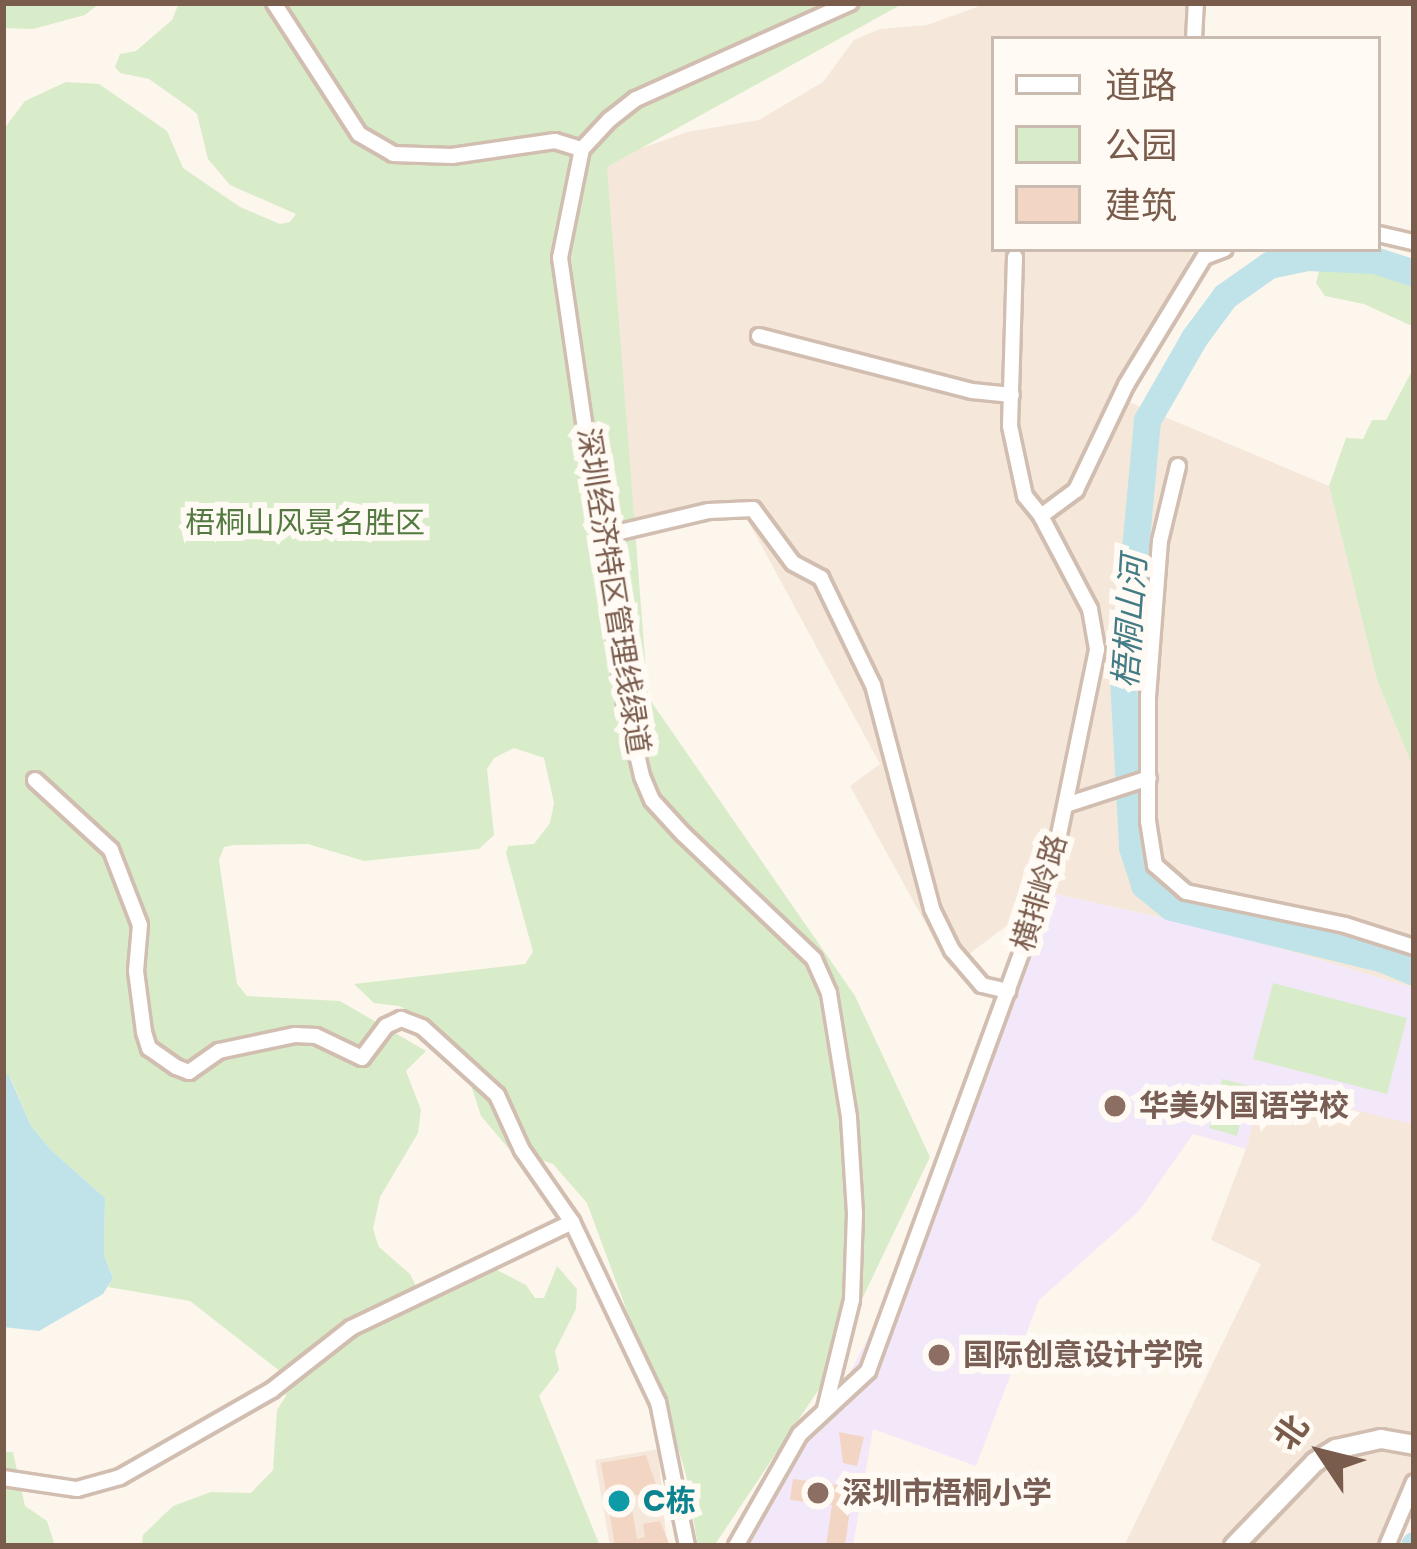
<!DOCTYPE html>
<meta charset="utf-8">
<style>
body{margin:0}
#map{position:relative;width:1417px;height:1549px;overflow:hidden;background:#fdf6ec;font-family:Poppins,"Noto Sans SC",sans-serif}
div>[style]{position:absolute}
.residential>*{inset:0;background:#f5e8da}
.education>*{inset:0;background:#f3e8fa}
.green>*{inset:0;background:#d8ecc9}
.water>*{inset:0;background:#bfe3e8}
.river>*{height:27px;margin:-13.5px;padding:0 13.5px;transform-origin:13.5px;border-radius:13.5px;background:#bfe3e8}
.building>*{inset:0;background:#f3d5c3}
.roads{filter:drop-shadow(3px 0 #d1beb0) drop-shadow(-3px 0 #d1beb0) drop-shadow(0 3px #d1beb0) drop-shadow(0 -3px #d1beb0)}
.street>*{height:14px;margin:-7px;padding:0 7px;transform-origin:7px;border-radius:7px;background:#fff}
.secondary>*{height:18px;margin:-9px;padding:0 9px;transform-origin:9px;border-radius:9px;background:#fff}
.dots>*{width:33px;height:33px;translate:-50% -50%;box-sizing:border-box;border:6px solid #fffaf3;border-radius:50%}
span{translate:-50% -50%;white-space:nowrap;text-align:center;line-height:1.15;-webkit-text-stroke:12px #fffaf3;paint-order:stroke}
.park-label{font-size:30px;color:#537a41}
.street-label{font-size:30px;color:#7a5c4d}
.education-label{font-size:30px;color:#785e54;font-weight:700}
.left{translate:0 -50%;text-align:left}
.culture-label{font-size:30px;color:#0d838f;font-weight:700}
.water-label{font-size:33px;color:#437c86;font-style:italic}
.frame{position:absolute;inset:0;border:6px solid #7a5c4d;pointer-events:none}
.legend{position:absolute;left:991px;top:36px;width:390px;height:216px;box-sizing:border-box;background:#fffaf3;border:3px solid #cabbb1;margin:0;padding:15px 21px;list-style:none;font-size:36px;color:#7a5c4d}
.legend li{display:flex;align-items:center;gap:24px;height:60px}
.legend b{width:60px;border:3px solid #cabbb1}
.north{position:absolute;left:1261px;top:1393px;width:120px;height:120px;-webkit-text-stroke:9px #fffaf3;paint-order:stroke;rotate:305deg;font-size:33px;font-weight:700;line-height:48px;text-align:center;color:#7a5c4d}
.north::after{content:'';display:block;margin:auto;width:42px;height:54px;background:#7a5c4d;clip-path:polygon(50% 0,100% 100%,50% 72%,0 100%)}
</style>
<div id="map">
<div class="residential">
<i style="clip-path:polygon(988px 3px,1193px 3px,1193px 39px,994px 39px,994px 249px,1194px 249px,1122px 399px,1329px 486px,1377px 680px,1414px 770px,1414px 988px,1229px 933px,1051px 893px,950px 968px,850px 786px,880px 764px,741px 508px,632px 536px,597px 164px,687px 132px,759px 120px,823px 82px,854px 40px,880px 29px,927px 25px)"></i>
<i style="clip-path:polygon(1262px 1087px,1414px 1124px,1414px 1480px,1386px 1546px,1124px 1546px,1261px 1264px,1211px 1240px,1246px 1149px)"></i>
<i style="clip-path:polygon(658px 1449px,667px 1546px,610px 1546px,595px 1460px)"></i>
</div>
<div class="education">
<i style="clip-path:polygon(1051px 893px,1229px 933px,1414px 988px,1414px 1124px,1262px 1088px,1246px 1149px,1193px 1134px,1139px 1211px,1039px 1300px,976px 1466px,873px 1429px,853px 1546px,746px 1546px,803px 1441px,831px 1409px,944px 1192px)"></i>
</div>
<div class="green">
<i style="clip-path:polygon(3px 3px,100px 3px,85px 15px,33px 29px,3px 28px)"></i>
<i style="clip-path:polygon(179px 3px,904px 3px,607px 167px,648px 697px,855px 996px,930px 1157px,819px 1389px,714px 1546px,698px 1546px,686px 1475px,660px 1387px,647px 1365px,587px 1203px,553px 1164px,509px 1149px,481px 1116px,461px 1055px,430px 1020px,399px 1006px,374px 1003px,354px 984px,525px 964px,533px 952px,506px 853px,508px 846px,534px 844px,550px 823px,554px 803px,544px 758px,514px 748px,494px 758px,487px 769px,494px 835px,479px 849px,364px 861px,308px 844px,234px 845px,224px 847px,219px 860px,237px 984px,247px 996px,340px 1001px,426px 1051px,406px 1071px,421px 1110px,418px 1133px,380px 1197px,373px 1229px,379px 1247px,410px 1274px,425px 1304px,493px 1268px,526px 1285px,535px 1298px,544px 1298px,557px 1266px,577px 1289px,576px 1309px,555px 1351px,559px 1370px,539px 1396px,600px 1546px,142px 1546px,143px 1535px,173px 1506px,211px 1492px,251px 1493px,273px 1470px,277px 1410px,286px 1396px,281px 1372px,190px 1301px,108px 1287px,113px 1277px,104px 1255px,105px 1198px,51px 1150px,31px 1126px,10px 1076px,3px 1074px,3px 130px,25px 101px,66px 82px,99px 84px,167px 131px,183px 168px,240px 207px,280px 224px,290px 222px,296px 214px,230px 185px,208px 159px,197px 114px,190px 108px,149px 79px,120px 73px,115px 67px,120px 54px,136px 51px,172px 20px)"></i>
<i style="clip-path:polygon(1342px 262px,1414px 279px,1414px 327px,1364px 304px,1325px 296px,1316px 283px,1320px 267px)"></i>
<i style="clip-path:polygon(1414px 367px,1414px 770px,1377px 680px,1329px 486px,1346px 438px,1363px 439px,1372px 420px,1386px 420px)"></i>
<i style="clip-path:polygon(1273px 983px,1407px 1018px,1387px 1094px,1253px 1059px)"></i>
<i style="clip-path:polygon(1222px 1079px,1250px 1086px,1237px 1136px,1209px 1128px)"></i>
<i style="clip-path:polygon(3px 1452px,13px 1452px,25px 1506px,47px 1521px,55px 1546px,3px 1546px)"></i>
</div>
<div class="water">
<i style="clip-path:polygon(3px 1074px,9px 1075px,31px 1126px,51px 1150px,105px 1198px,104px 1255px,113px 1278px,103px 1294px,39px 1331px,3px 1327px)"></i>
</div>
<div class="river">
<i style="left:1414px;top:273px;width:42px;rotate:-162deg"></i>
<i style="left:1374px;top:260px;width:67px;rotate:-177.4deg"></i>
<i style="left:1307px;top:257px;width:39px;rotate:168deg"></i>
<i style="left:1269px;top:265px;width:54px;rotate:144.8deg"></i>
<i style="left:1225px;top:296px;width:52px;rotate:126.4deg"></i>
<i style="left:1194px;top:338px;width:95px;rotate:119.8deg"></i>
<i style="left:1147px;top:420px;width:260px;rotate:95.3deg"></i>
<i style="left:1123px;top:679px;width:168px;rotate:86.9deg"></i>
<i style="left:1132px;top:847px;width:40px;rotate:72deg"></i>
<i style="left:1144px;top:885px;width:35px;rotate:39deg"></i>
<i style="left:1171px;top:907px;width:216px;rotate:13.7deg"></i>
<i style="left:1381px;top:958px;width:36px;rotate:23deg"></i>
<i style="left:1414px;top:1546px;width:1px;rotate:-90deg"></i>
</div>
<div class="building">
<i style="clip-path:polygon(839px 1432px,864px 1437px,857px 1466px,843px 1463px)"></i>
<i style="clip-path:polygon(646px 1455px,659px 1494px,639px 1503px,638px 1495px,630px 1496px,637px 1539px,645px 1537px,643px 1524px,660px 1521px,670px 1546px,615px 1546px,601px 1463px)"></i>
<i style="clip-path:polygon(793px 1479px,853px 1487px,845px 1546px,826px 1546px,832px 1505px,790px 1500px)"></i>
</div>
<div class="roads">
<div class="street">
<i style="left:274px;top:3px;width:156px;rotate:57deg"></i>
<i style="left:359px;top:134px;width:39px;rotate:30deg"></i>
<i style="left:393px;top:154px;width:59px;rotate:1.9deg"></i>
<i style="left:452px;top:156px;width:104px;rotate:-8.3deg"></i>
<i style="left:555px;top:141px;width:28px;rotate:17deg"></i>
<i style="left:1194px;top:39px;width:36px;rotate:-87deg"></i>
<i style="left:1378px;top:234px;width:37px;rotate:13deg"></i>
<i style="left:1015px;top:257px;width:169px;rotate:91.7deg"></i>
<i style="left:1010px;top:426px;width:72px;rotate:77.9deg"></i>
<i style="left:1025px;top:496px;width:26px;rotate:51deg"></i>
<i style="left:759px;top:336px;width:220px;rotate:14.5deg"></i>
<i style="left:972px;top:391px;width:40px;rotate:5.7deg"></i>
<i style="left:1178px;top:466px;width:77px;rotate:103.5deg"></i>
<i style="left:1160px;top:541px;width:155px;rotate:94.4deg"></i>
<i style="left:1148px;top:696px;width:125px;rotate:90deg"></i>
<i style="left:1148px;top:821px;width:45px;rotate:81deg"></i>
<i style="left:1155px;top:865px;width:41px;rotate:41.1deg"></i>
<i style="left:1186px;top:892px;width:162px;rotate:11.7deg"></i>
<i style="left:1345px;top:925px;width:72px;rotate:17.7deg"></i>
<i style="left:603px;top:536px;width:109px;rotate:-13.3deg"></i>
<i style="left:709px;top:511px;width:44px;rotate:-2.6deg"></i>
<i style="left:753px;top:509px;width:67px;rotate:53.5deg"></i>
<i style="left:793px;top:563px;width:32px;rotate:28deg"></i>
<i style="left:821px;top:578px;width:119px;rotate:64.1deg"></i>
<i style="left:873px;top:685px;width:232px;rotate:75.2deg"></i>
<i style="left:932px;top:909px;width:46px;rotate:64deg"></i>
<i style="left:952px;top:950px;width:46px;rotate:49.4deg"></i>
<i style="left:982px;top:985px;width:27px;rotate:13deg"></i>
<i style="left:35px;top:780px;width:103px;rotate:42.6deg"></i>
<i style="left:111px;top:850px;width:80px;rotate:68.9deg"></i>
<i style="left:140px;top:925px;width:46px;rotate:95deg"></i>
<i style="left:136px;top:971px;width:62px;rotate:82.5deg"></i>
<i style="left:144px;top:1032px;width:17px;rotate:73deg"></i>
<i style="left:149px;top:1048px;width:33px;rotate:35deg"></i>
<i style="left:176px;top:1067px;width:14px;rotate:21deg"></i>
<i style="left:189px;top:1072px;width:37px;rotate:-35deg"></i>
<i style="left:219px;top:1051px;width:78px;rotate:-11.9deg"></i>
<i style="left:295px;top:1035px;width:21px;rotate:3deg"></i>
<i style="left:316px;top:1036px;width:51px;rotate:25.6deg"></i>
<i style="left:362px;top:1058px;width:40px;rotate:-53deg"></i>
<i style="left:386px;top:1026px;width:17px;rotate:-25deg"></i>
<i style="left:401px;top:1019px;width:22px;rotate:21deg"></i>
<i style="left:422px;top:1027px;width:101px;rotate:42.2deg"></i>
<i style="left:497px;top:1095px;width:60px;rotate:65.6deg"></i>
<i style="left:522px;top:1150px;width:88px;rotate:55.2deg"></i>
<i style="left:572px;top:1222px;width:199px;rotate:64.5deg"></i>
<i style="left:658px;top:1402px;width:147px;rotate:78.6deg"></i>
<i style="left:1066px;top:805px;width:87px;rotate:-18deg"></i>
<i style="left:825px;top:1409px;width:112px;rotate:-76.1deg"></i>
<i style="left:852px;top:1300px;width:87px;rotate:-88deg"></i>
<i style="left:855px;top:1213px;width:96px;rotate:-93.6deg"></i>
<i style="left:849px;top:1117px;width:126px;rotate:-99.2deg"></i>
<i style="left:829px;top:993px;width:37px;rotate:-114deg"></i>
<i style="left:814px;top:959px;width:181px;rotate:-136.3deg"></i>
<i style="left:683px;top:834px;width:46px;rotate:-132.4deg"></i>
<i style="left:652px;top:800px;width:26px;rotate:-113deg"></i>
<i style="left:642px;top:776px;width:75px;rotate:-103.1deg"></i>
<i style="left:625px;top:703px;width:450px;rotate:-98.3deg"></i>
<i style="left:560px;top:258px;width:111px;rotate:-78.6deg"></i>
<i style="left:582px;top:149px;width:40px;rotate:-47deg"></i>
<i style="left:609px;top:120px;width:34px;rotate:-38deg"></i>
<i style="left:636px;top:99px;width:235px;rotate:-24.2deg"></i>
<i style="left:3px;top:1478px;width:75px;rotate:8.5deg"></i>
<i style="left:77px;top:1489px;width:45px;rotate:-15.6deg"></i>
<i style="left:120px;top:1477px;width:175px;rotate:-29.8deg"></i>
<i style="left:272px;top:1390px;width:100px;rotate:-38.1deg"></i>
<i style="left:351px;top:1328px;width:245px;rotate:-25.6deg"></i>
<i style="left:736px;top:1546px;width:129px;rotate:-60.3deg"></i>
<i style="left:800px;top:1434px;width:93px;rotate:-42.8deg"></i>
<i style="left:868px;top:1371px;width:535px;rotate:-69.87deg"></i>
<i style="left:1052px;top:869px;width:225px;rotate:-78.4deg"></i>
<i style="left:1097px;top:649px;width:41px;rotate:-99.9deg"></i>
<i style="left:1090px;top:609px;width:105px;rotate:-117.8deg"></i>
<i style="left:1041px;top:516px;width:44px;rotate:-36.6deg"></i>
<i style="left:1076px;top:490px;width:116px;rotate:-64.5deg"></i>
<i style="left:1126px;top:385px;width:150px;rotate:-58.6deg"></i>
<i style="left:1204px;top:257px;width:22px;rotate:-21deg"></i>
<i style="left:1387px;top:1546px;width:69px;rotate:-67.1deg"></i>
</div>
<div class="secondary">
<i style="left:1234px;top:1546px;width:117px;rotate:-46deg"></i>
<i style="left:1315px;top:1462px;width:25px;rotate:-32deg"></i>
<i style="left:1336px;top:1449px;width:46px;rotate:-12.5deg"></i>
<i style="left:1381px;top:1439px;width:34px;rotate:10deg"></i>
</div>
</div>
<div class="dots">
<i style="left:1115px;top:1106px;background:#8d6e63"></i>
<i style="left:939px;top:1355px;background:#8d6e63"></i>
<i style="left:818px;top:1493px;background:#8d6e63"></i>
<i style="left:619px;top:1501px;background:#0f9aa8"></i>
</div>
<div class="park-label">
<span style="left:305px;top:523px">梧桐山风景名胜区</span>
</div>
<div class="street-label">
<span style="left:613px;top:591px;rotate:81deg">深圳经济特区管理线绿道</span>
<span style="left:1040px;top:893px;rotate:-73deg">横排岭路</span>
</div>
<div class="education-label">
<span class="left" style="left:1139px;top:1106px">华美外国语学校</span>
<span class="left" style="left:963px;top:1355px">国际创意设计学院</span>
<span class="left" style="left:842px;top:1493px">深圳市梧桐小学</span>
</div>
<div class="culture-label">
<span class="left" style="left:643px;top:1501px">C栋</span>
</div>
<div class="water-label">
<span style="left:1130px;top:622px;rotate:-86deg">梧桐山河</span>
</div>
<div class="frame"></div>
<ul class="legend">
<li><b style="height:15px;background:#fff"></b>道路</li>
<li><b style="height:33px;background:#d8ecc9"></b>公园</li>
<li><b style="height:33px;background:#f3d5c3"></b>建筑</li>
</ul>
<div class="north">北</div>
</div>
